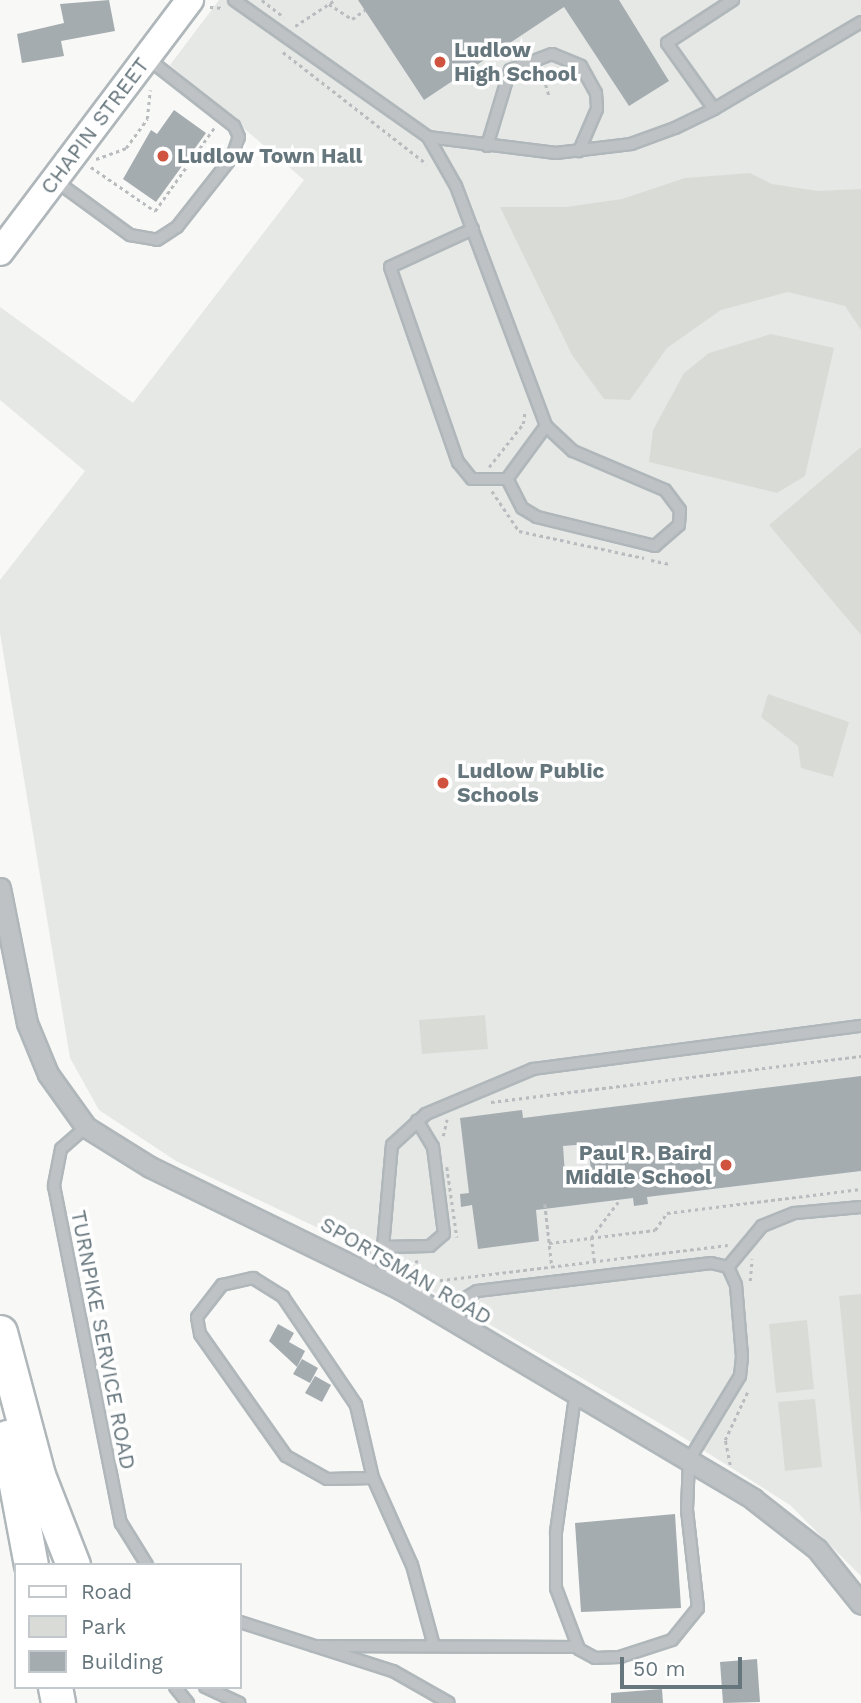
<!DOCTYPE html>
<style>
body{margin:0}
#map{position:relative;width:861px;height:1703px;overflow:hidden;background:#f8f8f6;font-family:"Work Sans",sans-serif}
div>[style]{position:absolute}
.built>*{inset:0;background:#e6e8e6}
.green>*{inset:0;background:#d9dcd6}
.building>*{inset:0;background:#a4acb0}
.path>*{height:2.5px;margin-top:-1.25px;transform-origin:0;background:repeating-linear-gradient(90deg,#b8bcbe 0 3.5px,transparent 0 7px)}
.roads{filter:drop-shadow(2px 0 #b0b7ba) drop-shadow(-2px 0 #b0b7ba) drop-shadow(0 2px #b0b7ba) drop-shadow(0 -2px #b0b7ba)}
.lane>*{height:10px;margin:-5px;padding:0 5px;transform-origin:5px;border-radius:5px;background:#bec2c5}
.street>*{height:19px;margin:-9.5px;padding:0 9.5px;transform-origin:9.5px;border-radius:9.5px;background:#bec2c5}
.secondary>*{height:26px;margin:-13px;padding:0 13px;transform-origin:13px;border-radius:13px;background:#fff}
.highway>*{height:33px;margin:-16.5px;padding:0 16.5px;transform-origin:16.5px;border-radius:16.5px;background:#fff}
.dots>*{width:19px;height:19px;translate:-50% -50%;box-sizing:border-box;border:4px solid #fff;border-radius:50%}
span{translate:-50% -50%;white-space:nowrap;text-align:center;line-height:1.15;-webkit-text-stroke:7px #fff;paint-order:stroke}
.poi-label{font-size:21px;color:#66767d;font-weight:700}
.left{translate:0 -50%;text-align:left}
.right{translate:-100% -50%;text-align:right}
.street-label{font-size:21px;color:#66767d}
.legend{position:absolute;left:14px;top:1563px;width:228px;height:126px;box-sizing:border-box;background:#fff;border:2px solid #c2c8cb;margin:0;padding:9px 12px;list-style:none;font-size:21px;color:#66767d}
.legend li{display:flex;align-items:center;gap:14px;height:35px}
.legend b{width:35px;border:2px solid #c2c8cb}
.scale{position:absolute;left:620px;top:1657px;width:122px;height:32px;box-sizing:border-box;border:4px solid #66767d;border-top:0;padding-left:9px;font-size:21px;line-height:24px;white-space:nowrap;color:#66767d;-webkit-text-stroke:5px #fff;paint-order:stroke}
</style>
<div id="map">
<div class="built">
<i style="clip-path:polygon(219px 0,861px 0,861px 1576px,790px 1505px,673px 1431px,346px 1241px,176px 1161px,99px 1110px,70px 1058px,0 633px,0 580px,85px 471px,0 400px,0 307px,133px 403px,304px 180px,170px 65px)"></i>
</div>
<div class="green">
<i style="clip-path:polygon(750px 173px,772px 184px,818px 191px,861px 189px,861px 330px,845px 306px,788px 292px,721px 310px,667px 348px,630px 400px,604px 399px,572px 355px,500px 207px,566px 207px,622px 199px,685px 178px)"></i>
<i style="clip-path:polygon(771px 334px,834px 348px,805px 476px,777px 493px,649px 462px,653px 430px,684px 373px,709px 353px)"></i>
<i style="clip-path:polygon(861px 447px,861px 635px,769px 525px)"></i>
<i style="clip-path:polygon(768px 694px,849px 722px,833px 777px,801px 768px,798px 746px,761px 717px)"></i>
<i style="clip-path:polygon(485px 1015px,488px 1049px,422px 1054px,419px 1020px)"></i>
<i style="clip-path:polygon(861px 1294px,861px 1517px,839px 1296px)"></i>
<i style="clip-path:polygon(807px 1320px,814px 1389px,776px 1393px,769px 1324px)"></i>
<i style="clip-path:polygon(815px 1399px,822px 1467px,785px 1471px,778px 1402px)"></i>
</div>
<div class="building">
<i style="clip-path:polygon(109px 0,115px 31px,61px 41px,64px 56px,22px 63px,17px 34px,64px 23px,60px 4px)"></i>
<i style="clip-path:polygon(358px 0,619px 0,669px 81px,629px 106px,564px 7px,424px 100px)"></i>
<i style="clip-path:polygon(174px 110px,206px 133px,156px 202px,123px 179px,151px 130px,157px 134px)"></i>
<i style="clip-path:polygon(evenodd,861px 1076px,861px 1171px,647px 1197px,648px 1204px,634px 1206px,633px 1198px,536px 1210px,539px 1241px,478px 1249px,472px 1205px,461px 1207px,460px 1194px,469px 1193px,460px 1118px,522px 1110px,523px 1118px,861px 1076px,588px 1144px,591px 1171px,565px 1174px,563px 1146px,588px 1144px)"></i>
<i style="clip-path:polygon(278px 1324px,294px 1333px,289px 1342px,305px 1351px,297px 1367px,269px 1341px)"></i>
<i style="clip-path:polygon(302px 1359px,318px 1368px,310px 1383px,293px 1374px)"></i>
<i style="clip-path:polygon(315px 1376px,331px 1385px,322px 1402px,305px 1393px)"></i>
<i style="clip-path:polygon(675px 1514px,681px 1608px,581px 1612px,575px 1523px)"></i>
<i style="clip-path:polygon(757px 1659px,760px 1702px,723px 1703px,720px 1662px)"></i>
<i style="clip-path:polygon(662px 1689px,663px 1703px,611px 1703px,611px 1693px)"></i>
</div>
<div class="path">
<i style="left:262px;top:0;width:28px;rotate:38deg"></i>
<i style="left:329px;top:4px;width:27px;rotate:33deg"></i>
<i style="left:352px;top:19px;width:16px;rotate:-35deg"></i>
<i style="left:210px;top:7px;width:14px;rotate:4deg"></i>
<i style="left:295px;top:26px;width:48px;rotate:-33deg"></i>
<i style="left:283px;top:52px;width:182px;rotate:37.9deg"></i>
<i style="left:542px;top:71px;width:26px;rotate:74deg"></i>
<i style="left:96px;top:159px;width:32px;rotate:-20deg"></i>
<i style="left:126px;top:148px;width:36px;rotate:-54deg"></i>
<i style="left:147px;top:119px;width:29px;rotate:-84deg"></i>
<i style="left:91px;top:167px;width:78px;rotate:34.5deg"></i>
<i style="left:155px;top:211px;width:102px;rotate:-54.6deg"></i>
<i style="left:489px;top:467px;width:55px;rotate:-51.7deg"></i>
<i style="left:523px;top:424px;width:14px;rotate:-82deg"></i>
<i style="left:492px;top:491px;width:48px;rotate:56deg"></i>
<i style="left:519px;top:531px;width:128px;rotate:12.2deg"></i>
<i style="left:651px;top:560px;width:19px;rotate:12deg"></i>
<i style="left:491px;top:1102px;width:373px;rotate:-7.1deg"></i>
<i style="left:443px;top:1136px;width:17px;rotate:-77deg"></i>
<i style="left:447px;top:1167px;width:71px;rotate:81.9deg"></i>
<i style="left:545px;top:1204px;width:62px;rotate:83.6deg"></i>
<i style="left:549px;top:1243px;width:107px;rotate:-7deg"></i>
<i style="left:655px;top:1230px;width:21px;rotate:-55deg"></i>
<i style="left:667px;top:1213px;width:195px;rotate:-7.1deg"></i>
<i style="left:594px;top:1261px;width:23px;rotate:-97deg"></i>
<i style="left:591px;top:1238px;width:45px;rotate:-53.1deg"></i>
<i style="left:395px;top:1268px;width:24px;rotate:-17deg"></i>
<i style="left:750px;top:1281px;width:22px;rotate:-85deg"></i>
<i style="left:426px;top:1282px;width:304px;rotate:-7deg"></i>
<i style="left:730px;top:1465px;width:25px;rotate:-101deg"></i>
<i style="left:725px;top:1440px;width:54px;rotate:-64.9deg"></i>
</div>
<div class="roads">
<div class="lane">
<i style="left:234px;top:0;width:237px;rotate:35.2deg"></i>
<i style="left:428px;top:137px;width:56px;rotate:60.3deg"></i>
<i style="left:456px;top:186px;width:256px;rotate:69.4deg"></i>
<i style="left:714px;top:109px;width:171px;rotate:-30.6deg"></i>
<i style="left:428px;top:137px;width:129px;rotate:7.1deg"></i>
<i style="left:556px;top:153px;width:76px;rotate:-6.8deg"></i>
<i style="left:631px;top:144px;width:47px;rotate:-20deg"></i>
<i style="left:675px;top:128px;width:43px;rotate:-26deg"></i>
<i style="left:714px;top:109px;width:81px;rotate:-125.5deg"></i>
<i style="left:667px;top:43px;width:79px;rotate:-33.1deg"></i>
<i style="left:487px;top:146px;width:79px;rotate:-73.2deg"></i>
<i style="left:510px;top:70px;width:45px;rotate:-20.9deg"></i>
<i style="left:552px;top:54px;width:31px;rotate:22deg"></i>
<i style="left:581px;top:66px;width:31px;rotate:61deg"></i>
<i style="left:596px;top:93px;width:16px;rotate:86deg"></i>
<i style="left:597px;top:109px;width:46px;rotate:113.2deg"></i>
<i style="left:56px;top:181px;width:92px;rotate:36.1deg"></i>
<i style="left:130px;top:235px;width:27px;rotate:10deg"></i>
<i style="left:157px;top:240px;width:24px;rotate:-33deg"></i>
<i style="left:177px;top:227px;width:89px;rotate:-51.8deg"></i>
<i style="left:232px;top:157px;width:21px;rotate:-71deg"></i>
<i style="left:239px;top:137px;width:12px;rotate:-114deg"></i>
<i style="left:234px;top:126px;width:110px;rotate:-142deg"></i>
<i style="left:473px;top:229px;width:91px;rotate:155.4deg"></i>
<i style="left:390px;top:267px;width:207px;rotate:70.8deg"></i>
<i style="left:458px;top:462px;width:22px;rotate:51deg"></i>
<i style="left:472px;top:479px;width:35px"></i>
<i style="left:507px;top:479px;width:66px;rotate:-53.7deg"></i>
<i style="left:546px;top:426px;width:37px;rotate:43deg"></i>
<i style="left:573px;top:451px;width:100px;rotate:23deg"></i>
<i style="left:665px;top:490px;width:25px;rotate:53deg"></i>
<i style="left:680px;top:510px;width:15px;rotate:94deg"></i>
<i style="left:679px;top:525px;width:32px;rotate:139deg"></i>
<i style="left:655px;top:546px;width:122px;rotate:-166.2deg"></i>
<i style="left:537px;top:517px;width:17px;rotate:-149deg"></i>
<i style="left:522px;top:508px;width:33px;rotate:-117deg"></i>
<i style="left:86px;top:1127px;width:33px;rotate:139deg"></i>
<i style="left:61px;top:1149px;width:38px;rotate:101deg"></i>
<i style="left:54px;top:1186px;width:344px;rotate:78.8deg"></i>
<i style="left:121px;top:1523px;width:49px;rotate:58.2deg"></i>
<i style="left:383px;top:1247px;width:47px;rotate:-1.2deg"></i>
<i style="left:430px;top:1246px;width:18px;rotate:-41deg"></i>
<i style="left:444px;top:1234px;width:88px;rotate:-97.2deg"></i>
<i style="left:433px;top:1147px;width:31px;rotate:-121deg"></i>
<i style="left:361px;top:1267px;width:30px;rotate:-42deg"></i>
<i style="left:383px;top:1247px;width:102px;rotate:-85deg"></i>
<i style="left:392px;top:1145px;width:46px;rotate:-42.4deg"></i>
<i style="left:426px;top:1114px;width:116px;rotate:-22.8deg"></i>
<i style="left:533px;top:1069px;width:331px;rotate:-7.5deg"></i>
<i style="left:728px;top:1267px;width:53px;rotate:-50.3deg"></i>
<i style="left:762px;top:1226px;width:35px;rotate:-22deg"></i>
<i style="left:795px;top:1213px;width:66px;rotate:-5.2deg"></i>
<i style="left:439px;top:1314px;width:44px;rotate:-31.2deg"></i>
<i style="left:477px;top:1291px;width:236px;rotate:-6.8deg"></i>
<i style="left:711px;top:1263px;width:17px;rotate:13deg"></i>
<i style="left:728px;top:1267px;width:20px;rotate:66deg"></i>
<i style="left:736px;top:1285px;width:72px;rotate:85.2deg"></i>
<i style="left:742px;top:1357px;width:19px;rotate:96deg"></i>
<i style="left:740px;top:1376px;width:98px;rotate:121.3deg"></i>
<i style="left:689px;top:1460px;width:50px;rotate:92.3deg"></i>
<i style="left:687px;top:1510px;width:99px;rotate:83.6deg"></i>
<i style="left:698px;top:1608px;width:41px;rotate:129.1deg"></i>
<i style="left:672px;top:1640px;width:55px;rotate:161.9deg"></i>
<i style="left:620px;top:1657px;width:25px;rotate:178deg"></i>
<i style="left:595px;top:1658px;width:18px;rotate:-151deg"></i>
<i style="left:579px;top:1649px;width:65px;rotate:-110.7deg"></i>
<i style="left:556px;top:1588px;width:56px;rotate:-90deg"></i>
<i style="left:556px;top:1532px;width:137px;rotate:-82deg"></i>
<i style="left:373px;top:1478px;width:46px;rotate:178.8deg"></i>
<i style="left:327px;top:1479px;width:47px;rotate:-150.7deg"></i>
<i style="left:286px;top:1456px;width:149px;rotate:-125.2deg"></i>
<i style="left:200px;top:1334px;width:17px;rotate:-100deg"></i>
<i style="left:197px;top:1317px;width:41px;rotate:-52deg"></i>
<i style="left:222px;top:1285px;width:32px;rotate:-13deg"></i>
<i style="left:253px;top:1278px;width:36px;rotate:32deg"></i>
<i style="left:283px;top:1297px;width:130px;rotate:55.9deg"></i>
<i style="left:356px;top:1405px;width:75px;rotate:76.9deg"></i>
<i style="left:373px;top:1478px;width:95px;rotate:65.9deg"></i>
<i style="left:412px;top:1565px;width:84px;rotate:74.8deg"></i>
<i style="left:240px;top:1622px;width:161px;rotate:17.8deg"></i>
<i style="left:393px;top:1671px;width:64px;rotate:29.7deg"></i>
<i style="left:314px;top:1646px;width:264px;rotate:0.2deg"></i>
<i style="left:175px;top:1687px;width:21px;rotate:51deg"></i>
<i style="left:205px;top:1687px;width:38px;rotate:25deg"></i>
</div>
<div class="street">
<i style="left:0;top:888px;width:138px;rotate:78.7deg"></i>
<i style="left:27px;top:1023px;width:55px;rotate:67.6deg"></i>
<i style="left:48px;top:1074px;width:65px;rotate:54.4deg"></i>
<i style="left:86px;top:1127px;width:75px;rotate:32deg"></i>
<i style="left:150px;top:1167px;width:278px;rotate:26deg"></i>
<i style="left:400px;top:1289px;width:411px;rotate:30.7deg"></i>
<i style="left:753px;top:1499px;width:81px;rotate:38deg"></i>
<i style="left:817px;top:1549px;width:70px;rotate:51.3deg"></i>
</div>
<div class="secondary">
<i style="left:0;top:252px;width:316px;rotate:-53deg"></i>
</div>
<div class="highway">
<i style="left:0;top:1332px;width:148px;rotate:75.1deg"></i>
<i style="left:38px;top:1475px;width:97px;rotate:68.7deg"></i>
<i style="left:7px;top:1437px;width:130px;rotate:79.4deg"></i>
<i style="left:55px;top:1687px;width:16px;rotate:79deg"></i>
</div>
</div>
<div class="dots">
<i style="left:440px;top:62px;background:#cf533f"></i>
<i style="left:163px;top:156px;background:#cf533f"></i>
<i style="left:443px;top:783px;background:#cf533f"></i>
<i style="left:726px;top:1165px;background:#cf533f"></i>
</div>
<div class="poi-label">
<span class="left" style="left:454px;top:62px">Ludlow<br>High School</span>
<span class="left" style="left:177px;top:156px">Ludlow Town Hall</span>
<span class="left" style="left:457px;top:783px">Ludlow Public<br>Schools</span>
<span class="right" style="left:712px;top:1165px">Paul R. Baird<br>Middle School</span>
</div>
<div class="street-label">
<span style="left:95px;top:126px;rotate:-53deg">CHAPIN STREET</span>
<span style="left:406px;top:1271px;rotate:30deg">SPORTSMAN ROAD</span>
<span style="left:103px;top:1340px;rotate:79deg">TURNPIKE SERVICE ROAD</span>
</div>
<ul class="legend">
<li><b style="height:9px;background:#fff"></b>Road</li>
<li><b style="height:19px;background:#d9dcd6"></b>Park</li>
<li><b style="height:19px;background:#a4acb0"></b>Building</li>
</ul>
<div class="scale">50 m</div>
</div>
